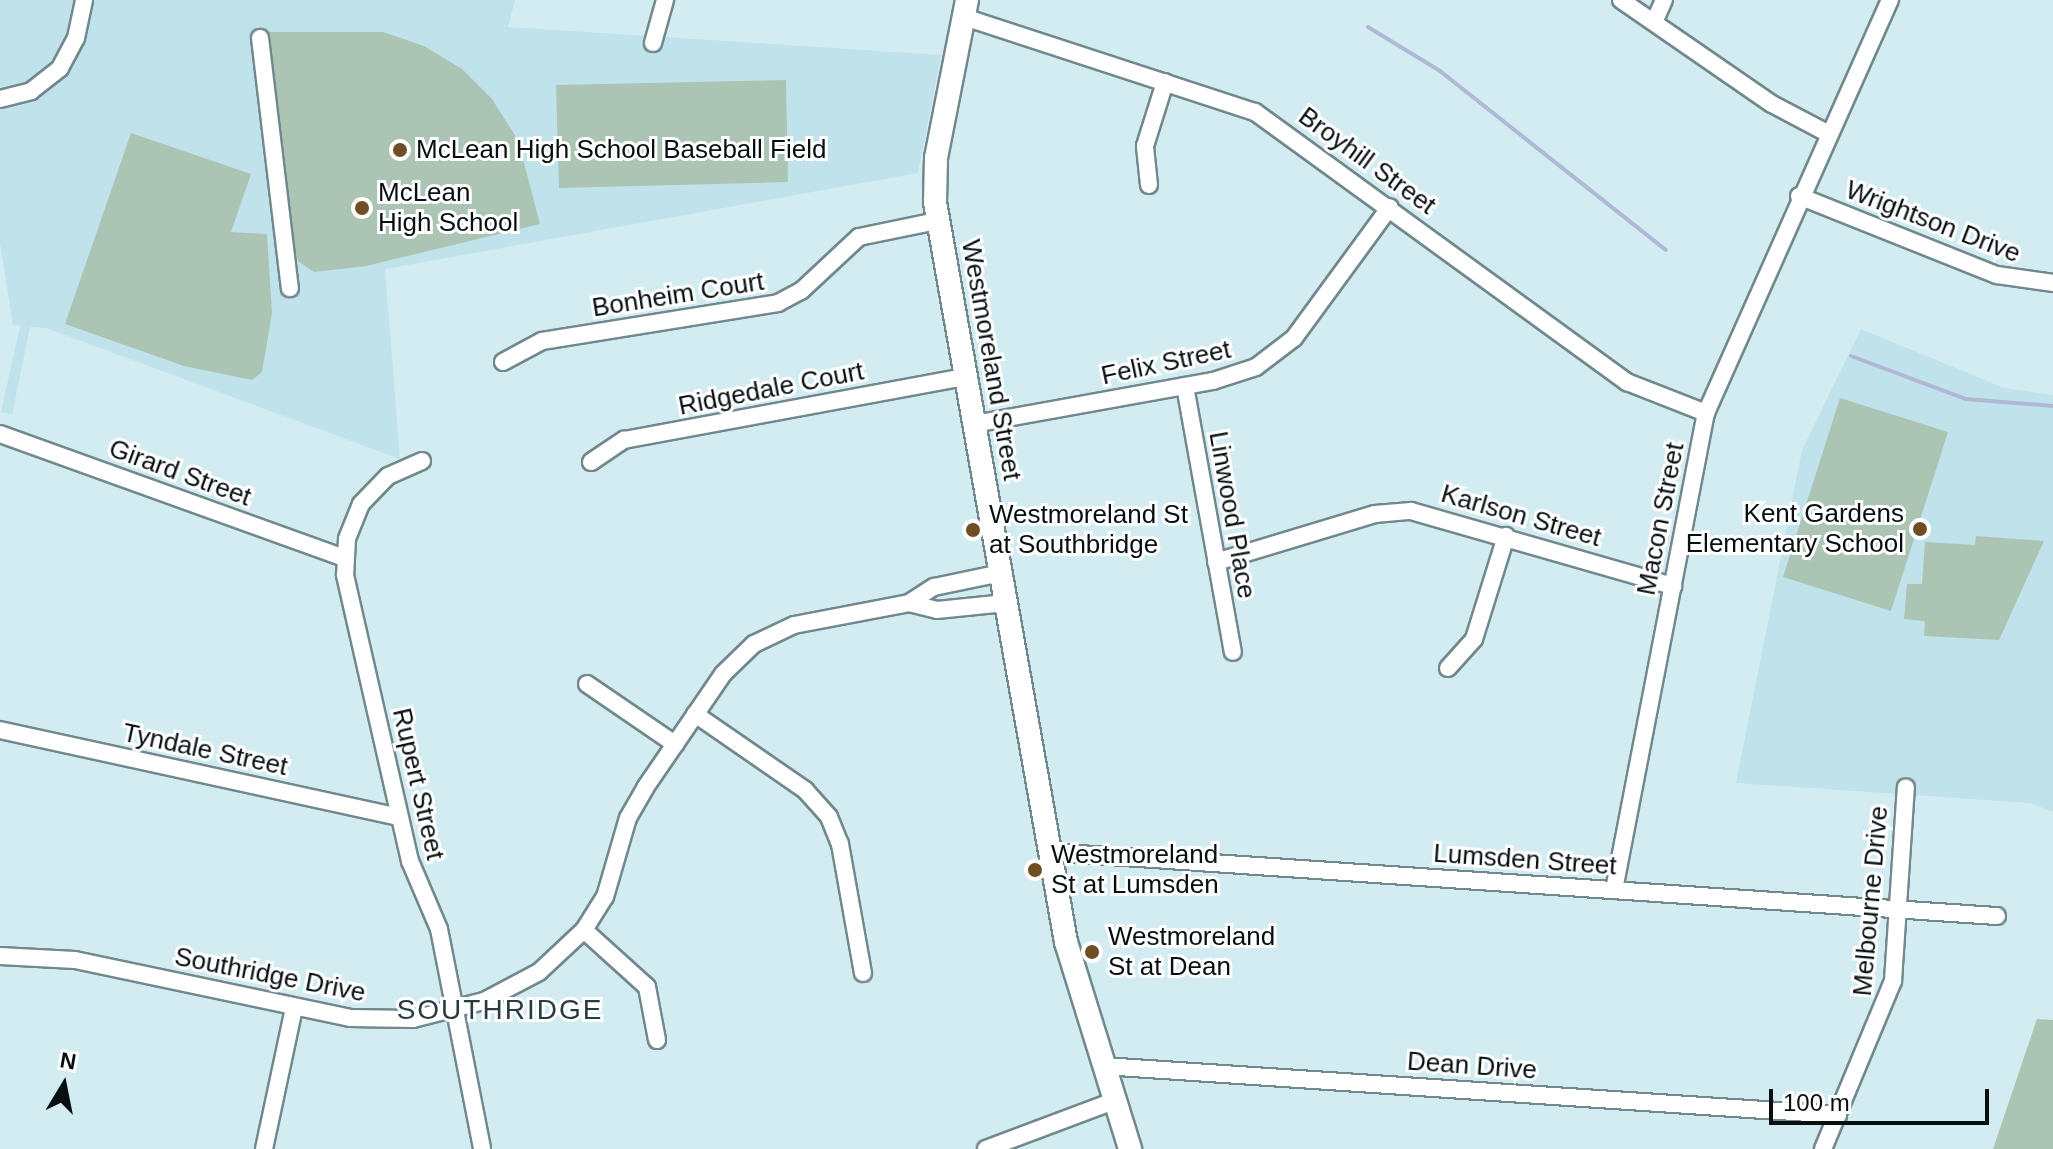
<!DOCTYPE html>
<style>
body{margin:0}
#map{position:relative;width:2053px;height:1149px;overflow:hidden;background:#d3ecf2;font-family:Helvetica,sans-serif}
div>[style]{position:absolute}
.built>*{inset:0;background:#c0e2eb}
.green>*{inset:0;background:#abc4b4}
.stream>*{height:4px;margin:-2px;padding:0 2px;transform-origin:2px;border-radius:2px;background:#b0b8d6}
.roads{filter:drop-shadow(2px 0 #71888d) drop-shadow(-2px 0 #71888d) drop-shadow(0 2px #71888d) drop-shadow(0 -2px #71888d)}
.street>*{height:16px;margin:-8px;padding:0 8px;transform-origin:8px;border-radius:8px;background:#fff}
.secondary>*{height:22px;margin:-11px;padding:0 11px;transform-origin:11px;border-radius:11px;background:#fff}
.dots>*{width:22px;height:22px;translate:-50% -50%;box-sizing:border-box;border:4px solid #fff;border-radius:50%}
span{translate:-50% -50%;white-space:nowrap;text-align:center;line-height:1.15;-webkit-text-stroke:6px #fff;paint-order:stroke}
.poi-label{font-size:26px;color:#070f11}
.left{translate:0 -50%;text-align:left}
.right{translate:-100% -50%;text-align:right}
.street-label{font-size:26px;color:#070f11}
.neighbourhood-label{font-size:28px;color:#273c41;letter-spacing:2px}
.north{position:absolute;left:24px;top:1045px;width:80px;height:80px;-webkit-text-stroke:6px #fff;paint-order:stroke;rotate:10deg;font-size:22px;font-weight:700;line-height:32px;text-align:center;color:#070f11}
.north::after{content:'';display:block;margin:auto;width:28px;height:36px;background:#070f11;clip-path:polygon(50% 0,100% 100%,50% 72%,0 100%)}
.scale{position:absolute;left:1769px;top:1089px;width:220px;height:36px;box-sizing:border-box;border:4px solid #070f11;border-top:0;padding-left:10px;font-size:24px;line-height:28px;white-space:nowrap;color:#070f11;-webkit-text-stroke:6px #fff;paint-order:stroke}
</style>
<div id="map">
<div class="built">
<i style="clip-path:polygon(0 0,515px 0,508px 27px,941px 55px,918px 173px,385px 269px,400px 459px,46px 328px,30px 327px,12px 415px,1px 412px,20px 326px,13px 325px,0 243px)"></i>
<i style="clip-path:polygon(1861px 329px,2004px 388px,2053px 395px,2053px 812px,2030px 803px,1736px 783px,1802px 450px)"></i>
</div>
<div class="green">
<i style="clip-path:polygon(265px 32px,383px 32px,424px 46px,462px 69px,492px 99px,518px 140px,540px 224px,366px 266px,314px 272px,298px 261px,283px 207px)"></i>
<i style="clip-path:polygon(786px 80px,788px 182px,559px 188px,556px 85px)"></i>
<i style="clip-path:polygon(131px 133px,251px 174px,231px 232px,267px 234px,272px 313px,262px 372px,252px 380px,184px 366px,65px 324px)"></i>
<i style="clip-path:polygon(1840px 398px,1948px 432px,1891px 611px,1783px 577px)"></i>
<i style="clip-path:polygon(1976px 536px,2044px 541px,1999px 640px,1924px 636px,1925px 621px,1904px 619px,1907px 584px,1922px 584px,1925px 542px,1975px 545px)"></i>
<i style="clip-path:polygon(2037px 1019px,2053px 1020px,2053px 1149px,1993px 1149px)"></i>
</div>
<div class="stream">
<i style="left:1368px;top:27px;width:84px;rotate:31.4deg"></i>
<i style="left:1440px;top:71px;width:288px;rotate:38.4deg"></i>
<i style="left:1851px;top:356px;width:123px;rotate:20.5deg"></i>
<i style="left:1966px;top:399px;width:87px;rotate:4.6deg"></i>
</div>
<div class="roads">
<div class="street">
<i style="left:1621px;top:0;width:183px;rotate:34.6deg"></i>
<i style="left:1772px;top:104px;width:62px;rotate:27.8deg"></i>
<i style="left:964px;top:17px;width:306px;rotate:18.1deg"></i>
<i style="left:1255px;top:112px;width:460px;rotate:36deg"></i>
<i style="left:1627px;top:382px;width:85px;rotate:21.4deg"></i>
<i style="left:1655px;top:20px;width:22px;rotate:-66deg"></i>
<i style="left:260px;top:38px;width:252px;rotate:83.2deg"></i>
<i style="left:653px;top:43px;width:45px;rotate:-74.4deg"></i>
<i style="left:0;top:99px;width:32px;rotate:-14deg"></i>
<i style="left:31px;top:91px;width:37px;rotate:-38deg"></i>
<i style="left:60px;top:68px;width:34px;rotate:-62deg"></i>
<i style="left:76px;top:38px;width:39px;rotate:-78deg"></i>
<i style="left:1149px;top:185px;width:39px;rotate:-96deg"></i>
<i style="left:1145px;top:146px;width:67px;rotate:-72.6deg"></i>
<i style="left:1799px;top:196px;width:213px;rotate:21.8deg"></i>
<i style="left:1997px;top:275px;width:57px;rotate:8.1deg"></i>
<i style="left:503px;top:362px;width:44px;rotate:-28.3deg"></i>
<i style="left:542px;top:341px;width:239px;rotate:-9.1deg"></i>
<i style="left:778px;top:303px;width:26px;rotate:-28deg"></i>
<i style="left:801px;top:291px;width:79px;rotate:-43deg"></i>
<i style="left:859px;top:237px;width:80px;rotate:-11.6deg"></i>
<i style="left:1185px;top:386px;width:270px;rotate:79.8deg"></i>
<i style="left:974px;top:424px;width:243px;rotate:-10.2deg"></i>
<i style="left:1213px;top:381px;width:45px;rotate:-18deg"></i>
<i style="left:1256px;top:367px;width:48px;rotate:-37.3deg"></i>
<i style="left:1294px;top:338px;width:162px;rotate:-53.8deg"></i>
<i style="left:0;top:434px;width:366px;rotate:19.8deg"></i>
<i style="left:422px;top:461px;width:37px;rotate:156deg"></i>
<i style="left:388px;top:476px;width:39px;rotate:134deg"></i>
<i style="left:361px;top:504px;width:38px;rotate:112deg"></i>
<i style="left:347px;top:539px;width:36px;rotate:93deg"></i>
<i style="left:345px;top:575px;width:293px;rotate:77.2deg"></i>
<i style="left:410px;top:861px;width:74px;rotate:66.9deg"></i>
<i style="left:439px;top:929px;width:224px;rotate:78.9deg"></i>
<i style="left:591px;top:462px;width:40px;rotate:-34deg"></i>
<i style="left:624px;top:440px;width:347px;rotate:-10.5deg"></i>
<i style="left:1216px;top:562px;width:166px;rotate:-16.8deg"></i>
<i style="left:1375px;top:514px;width:36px;rotate:-5deg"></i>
<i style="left:1411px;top:511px;width:273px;rotate:16deg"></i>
<i style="left:909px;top:603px;width:29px;rotate:14deg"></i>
<i style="left:937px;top:610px;width:69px;rotate:-5.8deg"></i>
<i style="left:1448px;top:668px;width:39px;rotate:-48deg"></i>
<i style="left:1474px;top:639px;width:108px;rotate:-72.7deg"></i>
<i style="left:587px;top:684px;width:107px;rotate:34.3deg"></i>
<i style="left:695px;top:714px;width:134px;rotate:34.6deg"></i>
<i style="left:805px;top:790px;width:36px;rotate:48deg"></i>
<i style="left:829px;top:817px;width:29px;rotate:68deg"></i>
<i style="left:840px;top:844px;width:131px;rotate:79.9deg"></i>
<i style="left:0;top:730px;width:408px;rotate:12.3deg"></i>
<i style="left:1050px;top:852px;width:949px;rotate:3.87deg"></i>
<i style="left:1614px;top:890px;width:486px;rotate:-79.1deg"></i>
<i style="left:1706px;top:413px;width:452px;rotate:-66deg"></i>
<i style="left:584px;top:930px;width:85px;rotate:42.1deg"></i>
<i style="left:647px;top:987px;width:54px;rotate:79.3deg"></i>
<i style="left:0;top:956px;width:75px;rotate:3.1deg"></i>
<i style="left:75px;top:960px;width:281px;rotate:11.9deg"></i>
<i style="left:350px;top:1018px;width:63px;rotate:0.9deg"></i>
<i style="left:413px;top:1019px;width:73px;rotate:-14.2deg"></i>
<i style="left:484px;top:1001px;width:62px;rotate:-27.8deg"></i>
<i style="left:539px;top:972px;width:62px;rotate:-43deg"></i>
<i style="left:584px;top:930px;width:39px;rotate:-58deg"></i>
<i style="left:605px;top:897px;width:82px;rotate:-73.8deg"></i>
<i style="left:628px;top:818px;width:34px;rotate:-60deg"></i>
<i style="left:645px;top:788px;width:138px;rotate:-55.6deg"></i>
<i style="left:723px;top:674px;width:43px;rotate:-44.1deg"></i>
<i style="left:754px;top:644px;width:44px;rotate:-25.4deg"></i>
<i style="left:794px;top:625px;width:117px;rotate:-10.8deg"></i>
<i style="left:909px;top:603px;width:30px;rotate:-33deg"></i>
<i style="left:934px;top:587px;width:68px;rotate:-11.8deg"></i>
<i style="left:1103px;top:1066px;width:737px;rotate:3.81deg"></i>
<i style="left:264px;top:1149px;width:144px;rotate:-78deg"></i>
<i style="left:986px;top:1149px;width:137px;rotate:-20.6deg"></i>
<i style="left:1823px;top:1149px;width:182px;rotate:-67.4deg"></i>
<i style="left:1893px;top:981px;width:194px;rotate:-86.2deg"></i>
</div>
<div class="secondary">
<i style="left:967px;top:0;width:161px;rotate:101.1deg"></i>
<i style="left:936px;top:158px;width:44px;rotate:91.3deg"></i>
<i style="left:935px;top:202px;width:752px;rotate:79.96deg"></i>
<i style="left:1066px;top:942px;width:217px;rotate:72.8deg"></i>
</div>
</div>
<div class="dots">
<i style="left:400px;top:150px;background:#6f4e25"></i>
<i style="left:362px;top:208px;background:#6f4e25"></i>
<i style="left:1920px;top:529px;background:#6f4e25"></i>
<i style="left:973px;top:530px;background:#6f4e25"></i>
<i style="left:1035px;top:870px;background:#6f4e25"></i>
<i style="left:1092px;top:952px;background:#6f4e25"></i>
</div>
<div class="poi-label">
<span class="left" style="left:416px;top:150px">McLean High School Baseball Field</span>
<span class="left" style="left:378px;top:208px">McLean<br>High School</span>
<span class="right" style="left:1904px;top:529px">Kent Gardens<br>Elementary School</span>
<span class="left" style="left:989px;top:530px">Westmoreland St<br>at Southbridge</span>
<span class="left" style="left:1051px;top:870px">Westmoreland<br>St at Lumsden</span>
<span class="left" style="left:1108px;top:952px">Westmoreland<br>St at Dean</span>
</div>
<div class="street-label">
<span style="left:1367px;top:161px;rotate:36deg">Broyhill Street</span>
<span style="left:1933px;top:222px;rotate:21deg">Wrightson Drive</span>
<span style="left:678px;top:295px;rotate:-9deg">Bonheim Court</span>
<span style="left:991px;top:360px;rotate:80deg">Westmoreland Street</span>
<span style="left:1166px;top:363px;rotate:-12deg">Felix Street</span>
<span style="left:771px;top:389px;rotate:-11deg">Ridgedale Court</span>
<span style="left:180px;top:473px;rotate:20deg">Girard Street</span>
<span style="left:1232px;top:515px;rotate:80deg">Linwood Place</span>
<span style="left:1521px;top:516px;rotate:16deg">Karlson Street</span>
<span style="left:1661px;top:519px;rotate:-79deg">Macon Street</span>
<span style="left:205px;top:750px;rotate:12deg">Tyndale Street</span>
<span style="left:418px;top:784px;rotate:77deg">Rupert Street</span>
<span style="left:1525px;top:860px;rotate:4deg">Lumsden Street</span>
<span style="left:1871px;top:901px;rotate:-85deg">Melbourne Drive</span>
<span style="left:270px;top:975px;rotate:11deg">Southridge Drive</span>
<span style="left:1472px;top:1066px;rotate:4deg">Dean Drive</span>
</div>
<div class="neighbourhood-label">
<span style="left:500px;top:1010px">SOUTHRIDGE</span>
</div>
<div class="north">N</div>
<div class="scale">100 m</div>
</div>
